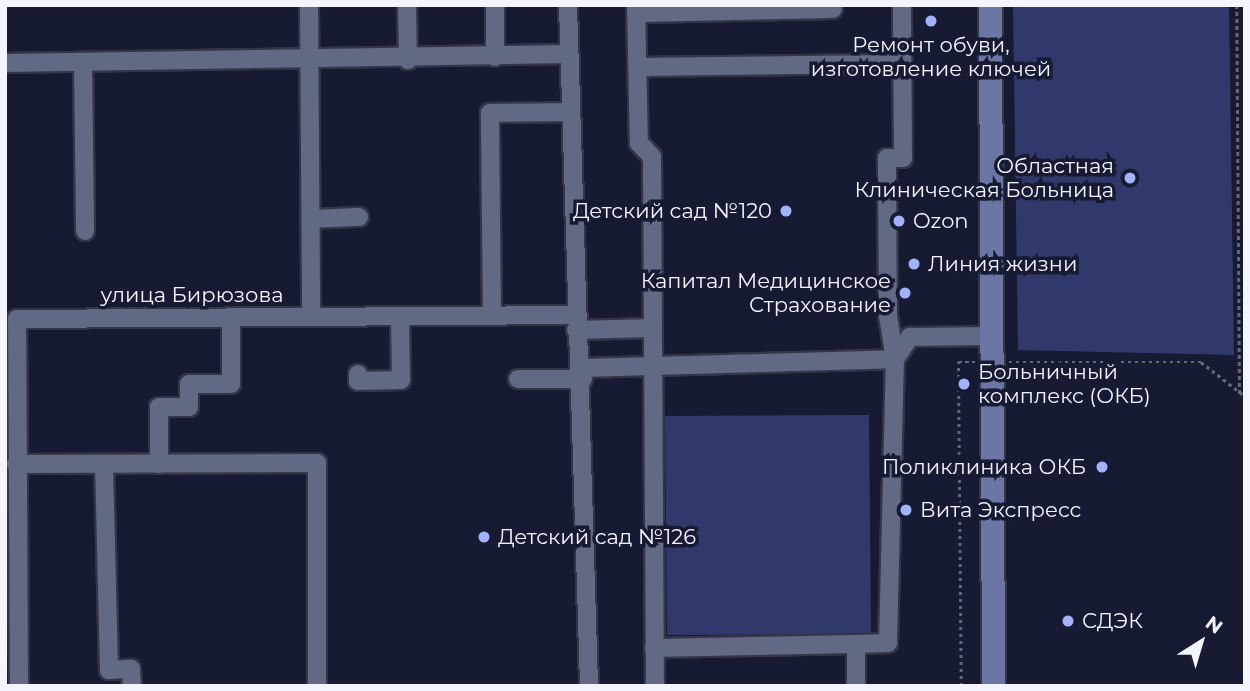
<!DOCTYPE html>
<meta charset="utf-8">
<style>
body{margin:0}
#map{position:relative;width:1250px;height:691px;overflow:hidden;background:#161a32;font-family:Montserrat,sans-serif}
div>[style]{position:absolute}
.green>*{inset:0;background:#31396c}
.path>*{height:2.5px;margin-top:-1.25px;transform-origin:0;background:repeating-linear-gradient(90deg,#63677a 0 3.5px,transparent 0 7px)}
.roads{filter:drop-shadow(2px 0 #343547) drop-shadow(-2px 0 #343547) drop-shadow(0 2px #343547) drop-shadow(0 -2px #343547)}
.minor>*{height:18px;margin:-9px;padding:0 9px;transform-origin:9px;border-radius:9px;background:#626985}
.major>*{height:23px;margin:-11.5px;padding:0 11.5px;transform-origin:11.5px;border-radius:11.5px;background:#6b76a5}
.dots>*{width:19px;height:19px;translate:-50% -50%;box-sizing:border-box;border:4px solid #161a32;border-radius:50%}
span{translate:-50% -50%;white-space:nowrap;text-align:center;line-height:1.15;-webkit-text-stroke:7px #161a32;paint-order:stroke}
.poi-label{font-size:21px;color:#f2f4fe}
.right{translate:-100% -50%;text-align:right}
.left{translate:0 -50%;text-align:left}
.street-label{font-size:21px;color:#f2f4fe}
.frame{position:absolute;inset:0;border:7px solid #f2f4fe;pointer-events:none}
.north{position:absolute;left:1166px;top:607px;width:70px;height:70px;-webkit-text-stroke:5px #161a32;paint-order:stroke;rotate:37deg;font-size:19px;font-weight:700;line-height:28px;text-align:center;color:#f2f4fe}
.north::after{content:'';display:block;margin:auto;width:24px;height:32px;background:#f2f4fe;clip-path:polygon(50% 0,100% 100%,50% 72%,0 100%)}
</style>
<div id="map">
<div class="green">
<i style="clip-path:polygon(1013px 5px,1229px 5px,1234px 355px,1018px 350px)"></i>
<i style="clip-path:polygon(869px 415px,871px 634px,667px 635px,665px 416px)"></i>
</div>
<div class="path">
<i style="left:1237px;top:5px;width:392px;rotate:89.6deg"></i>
<i style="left:1009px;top:362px;width:192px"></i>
<i style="left:1201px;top:362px;width:56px;rotate:37.7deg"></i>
<i style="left:961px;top:686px;width:324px;rotate:-90.5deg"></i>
<i style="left:958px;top:362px;width:17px"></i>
</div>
<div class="roads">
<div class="minor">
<i style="left:309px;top:5px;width:312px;rotate:89.6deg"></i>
<i style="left:407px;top:5px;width:55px;rotate:89deg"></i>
<i style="left:495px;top:5px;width:52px;rotate:90deg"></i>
<i style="left:568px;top:5px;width:681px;rotate:88.23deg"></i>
<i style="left:636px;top:5px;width:138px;rotate:88.8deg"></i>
<i style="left:639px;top:143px;width:19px;rotate:47deg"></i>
<i style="left:652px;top:157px;width:529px;rotate:89.68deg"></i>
<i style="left:636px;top:13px;width:197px;rotate:-1.2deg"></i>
<i style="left:83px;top:62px;width:169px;rotate:89.3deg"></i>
<i style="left:5px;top:63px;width:564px;rotate:-0.91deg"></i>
<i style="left:638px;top:67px;width:264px;rotate:-0.7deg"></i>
<i style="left:311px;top:219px;width:48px;rotate:-2.4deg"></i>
<i style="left:492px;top:315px;width:202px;rotate:-90.6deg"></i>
<i style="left:490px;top:113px;width:80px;rotate:-0.7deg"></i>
<i style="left:576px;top:330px;width:76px;rotate:-1.5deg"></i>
<i style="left:582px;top:368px;width:313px;rotate:-1.6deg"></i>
<i style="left:895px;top:359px;width:27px;rotate:-56deg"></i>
<i style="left:910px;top:337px;width:82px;rotate:-0.7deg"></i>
<i style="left:358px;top:374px;width:7px;rotate:90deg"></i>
<i style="left:358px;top:381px;width:43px;rotate:-1.3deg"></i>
<i style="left:401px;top:380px;width:64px;rotate:-90.9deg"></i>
<i style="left:518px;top:379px;width:65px"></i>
<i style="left:16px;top:464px;width:301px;rotate:-0.2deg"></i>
<i style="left:317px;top:463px;width:223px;rotate:90deg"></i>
<i style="left:104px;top:464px;width:206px;rotate:88.6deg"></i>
<i style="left:109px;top:670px;width:22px;rotate:-3deg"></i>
<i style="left:131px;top:669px;width:17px;rotate:87deg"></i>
<i style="left:159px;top:464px;width:57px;rotate:-90deg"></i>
<i style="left:159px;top:407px;width:30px"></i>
<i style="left:189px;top:407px;width:23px;rotate:-90deg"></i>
<i style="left:189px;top:384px;width:42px"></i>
<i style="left:231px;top:384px;width:67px;rotate:-90deg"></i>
<i style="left:654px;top:648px;width:202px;rotate:-1.1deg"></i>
<i style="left:19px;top:686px;width:367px;rotate:-90.3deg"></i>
<i style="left:17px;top:319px;width:558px;rotate:-0.41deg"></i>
<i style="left:856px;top:686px;width:42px;rotate:-90deg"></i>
<i style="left:856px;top:644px;width:32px;rotate:-2deg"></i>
<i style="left:888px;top:643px;width:284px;rotate:-88.6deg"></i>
<i style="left:895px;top:359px;width:44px;rotate:-99.2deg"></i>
<i style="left:888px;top:316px;width:158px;rotate:-90.4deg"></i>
<i style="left:887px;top:158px;width:16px"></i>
<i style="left:903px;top:158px;width:153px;rotate:-90.4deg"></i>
</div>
<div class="major">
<i style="left:990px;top:5px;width:681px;rotate:89.75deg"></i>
</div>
</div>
<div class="dots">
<i style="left:931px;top:21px;background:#a3b2fd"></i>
<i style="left:1130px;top:178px;background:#a3b2fd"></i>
<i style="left:786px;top:211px;background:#a3b2fd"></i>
<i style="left:899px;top:221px;background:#a3b2fd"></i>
<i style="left:914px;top:264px;background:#a3b2fd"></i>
<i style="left:905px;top:293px;background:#a3b2fd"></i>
<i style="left:964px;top:384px;background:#a3b2fd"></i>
<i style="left:1102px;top:467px;background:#a3b2fd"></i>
<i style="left:906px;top:510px;background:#a3b2fd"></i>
<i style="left:484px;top:537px;background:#a3b2fd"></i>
<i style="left:1068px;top:621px;background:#a3b2fd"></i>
</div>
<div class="poi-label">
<span style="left:931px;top:57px">Ремонт обуви,<br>изготовление ключей</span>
<span class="right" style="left:1114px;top:178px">Областная<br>Клиническая Больница</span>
<span class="right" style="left:772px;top:211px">Детский сад №120</span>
<span class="left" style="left:913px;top:221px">Ozon</span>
<span class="left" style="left:928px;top:264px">Линия жизни</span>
<span class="right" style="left:891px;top:293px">Капитал Медицинское<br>Страхование</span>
<span class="left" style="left:978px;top:384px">Больничный<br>комплекс (ОКБ)</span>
<span class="right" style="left:1086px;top:467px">Поликлиника ОКБ</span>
<span class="left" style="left:920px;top:510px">Вита Экспресс</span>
<span class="left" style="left:498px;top:537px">Детский сад №126</span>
<span class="left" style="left:1082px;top:621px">СДЭК</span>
</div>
<div class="street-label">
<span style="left:192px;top:295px">улица Бирюзова</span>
</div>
<div class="frame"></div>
<div class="north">N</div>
</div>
